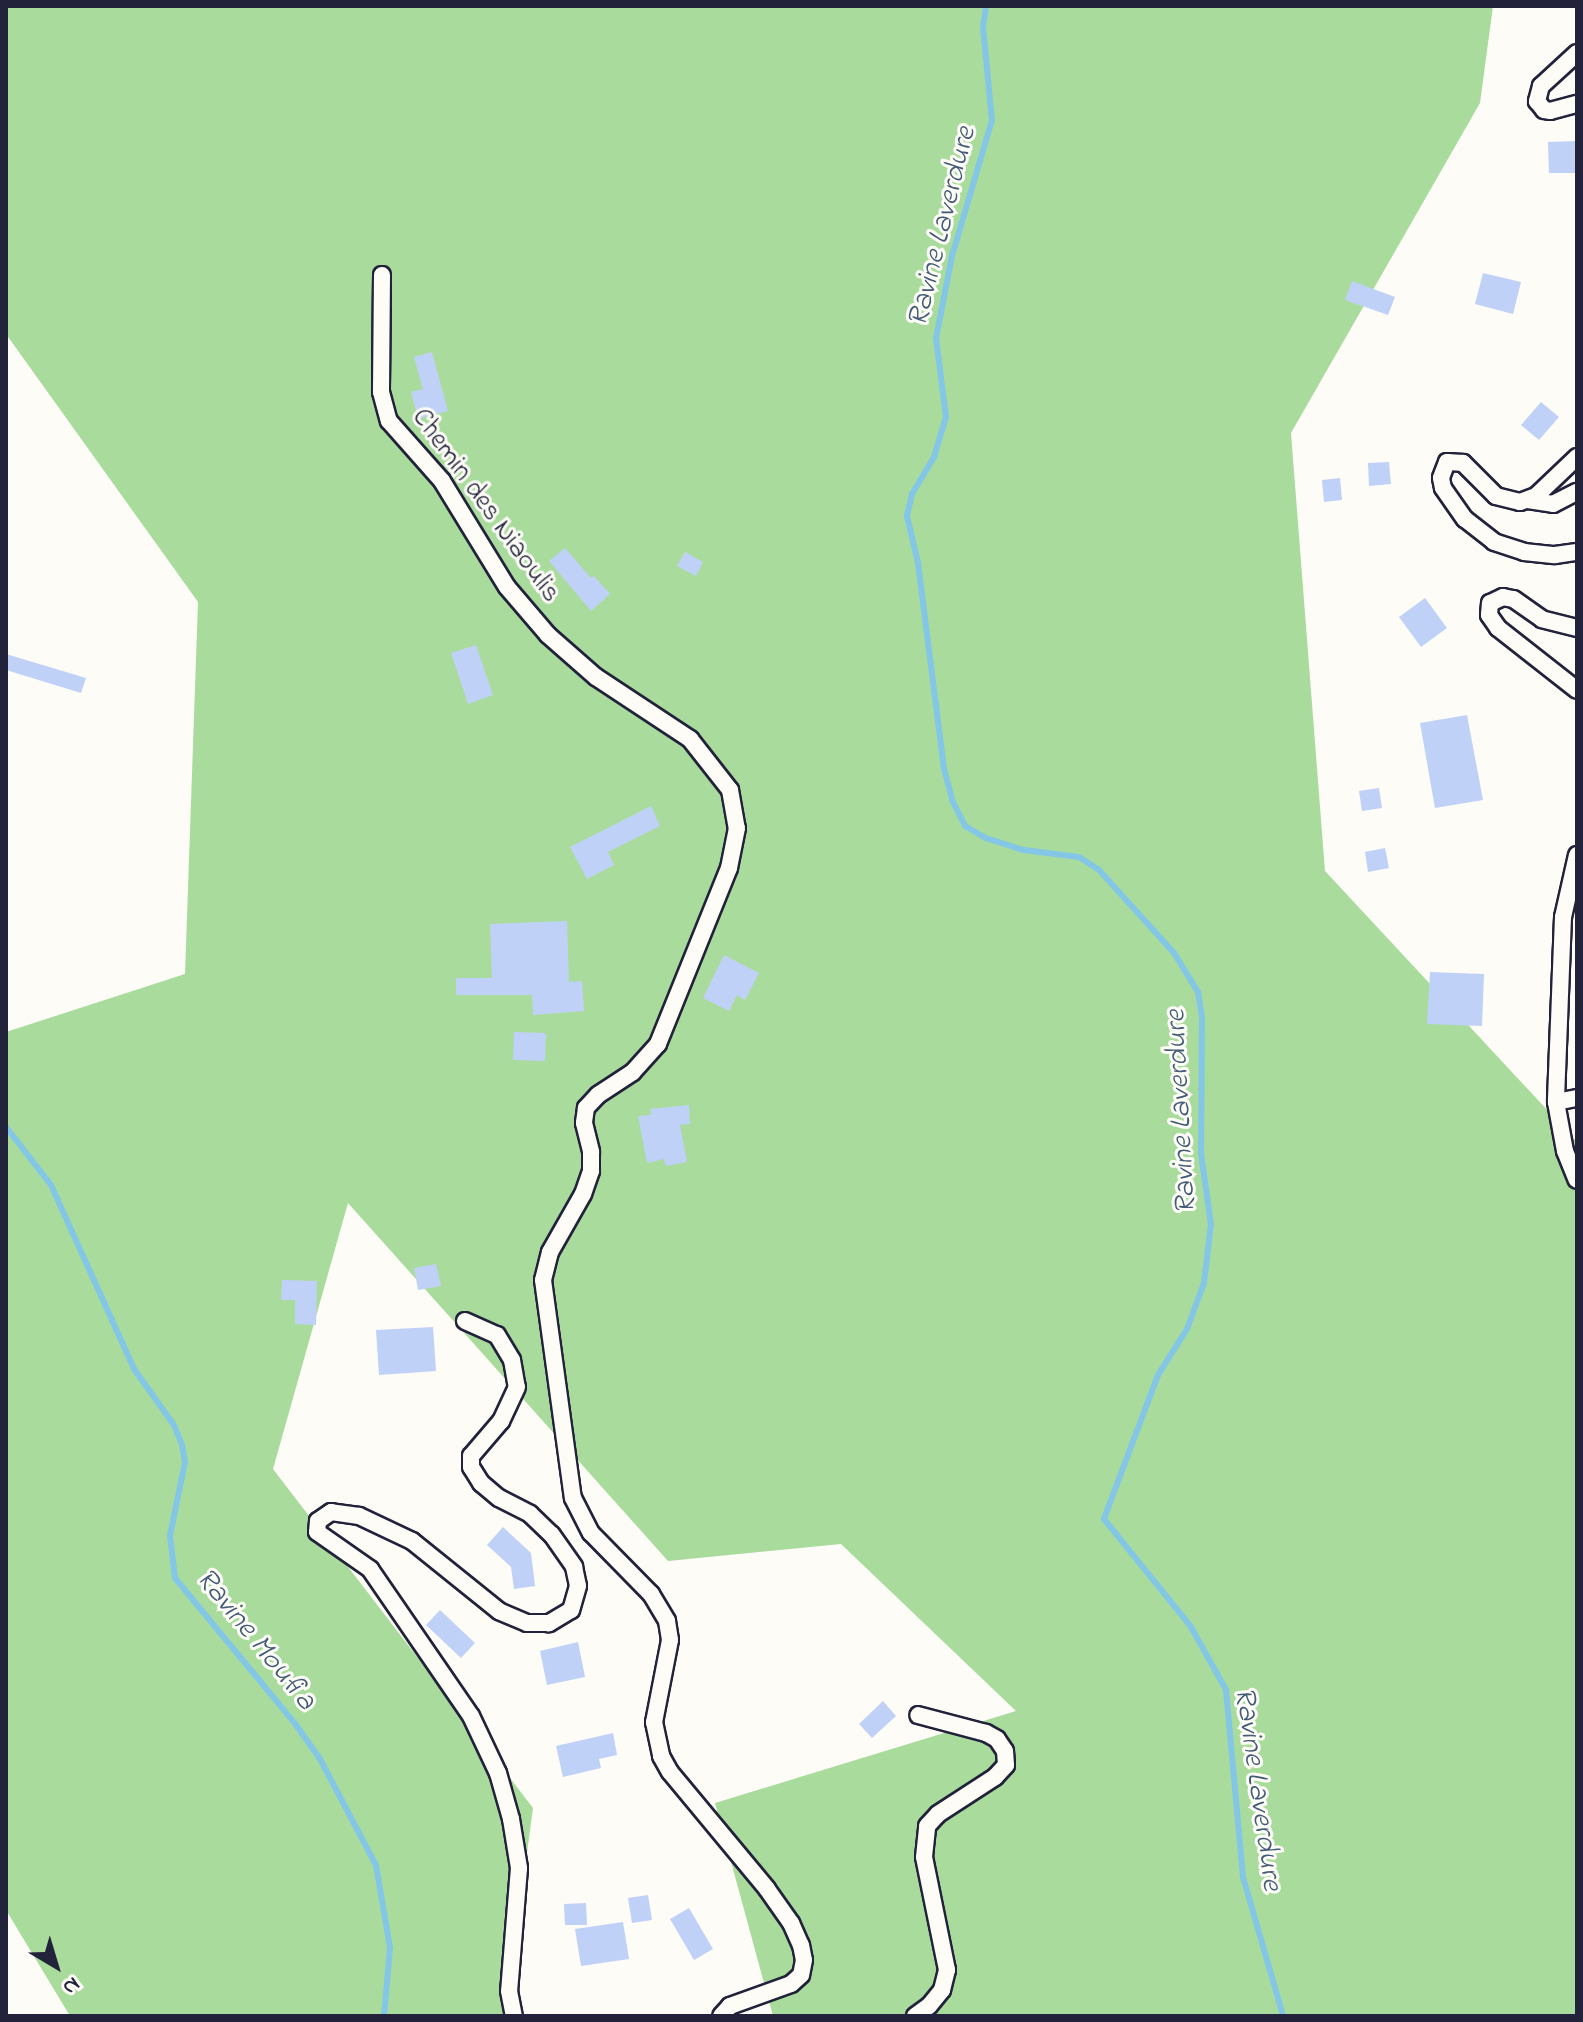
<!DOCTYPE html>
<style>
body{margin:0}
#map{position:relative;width:1583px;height:2022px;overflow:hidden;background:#fdfcf7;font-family:"Indie Flower",sans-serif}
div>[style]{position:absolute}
.green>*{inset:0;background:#a9db9d}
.stream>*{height:6px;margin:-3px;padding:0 3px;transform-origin:3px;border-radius:3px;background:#84c6e5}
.building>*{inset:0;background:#c0d1f7}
.roads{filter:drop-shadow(2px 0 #22223b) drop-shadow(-2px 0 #22223b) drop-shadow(0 2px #22223b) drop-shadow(0 -2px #22223b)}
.minor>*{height:16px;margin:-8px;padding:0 8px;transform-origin:8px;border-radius:8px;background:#fdfcf7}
span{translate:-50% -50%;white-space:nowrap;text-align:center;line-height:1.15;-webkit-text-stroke:6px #fdfcf7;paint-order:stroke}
.street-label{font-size:28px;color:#22223b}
.water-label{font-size:30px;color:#445b76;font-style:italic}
.frame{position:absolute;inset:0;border:8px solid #22223b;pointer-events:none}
.north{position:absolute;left:16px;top:1926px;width:80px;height:80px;-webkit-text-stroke:6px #fdfcf7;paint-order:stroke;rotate:142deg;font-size:22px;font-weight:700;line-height:32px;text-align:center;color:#22223b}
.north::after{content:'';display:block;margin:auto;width:28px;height:36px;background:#22223b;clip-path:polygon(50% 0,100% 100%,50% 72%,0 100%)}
</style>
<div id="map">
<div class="green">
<i style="clip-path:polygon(6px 6px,1493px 6px,1480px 103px,1291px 433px,1325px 871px,1577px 1142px,1577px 2016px,773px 2016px,715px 1803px,1016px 1711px,841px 1544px,668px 1561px,348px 1203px,273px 1469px,533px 1808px,505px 2016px,70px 2016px,6px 1910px,6px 1032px,185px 974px,198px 602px,6px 334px)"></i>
</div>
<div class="stream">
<i style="left:986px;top:6px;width:21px;rotate:98deg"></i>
<i style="left:983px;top:27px;width:93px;rotate:84.5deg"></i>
<i style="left:992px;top:120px;width:142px;rotate:106.4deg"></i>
<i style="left:952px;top:256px;width:84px;rotate:101deg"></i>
<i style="left:936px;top:338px;width:80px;rotate:82.8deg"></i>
<i style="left:946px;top:417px;width:42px;rotate:106.7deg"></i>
<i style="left:934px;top:457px;width:43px;rotate:120.7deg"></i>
<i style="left:912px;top:494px;width:23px;rotate:103deg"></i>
<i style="left:907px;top:516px;width:48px;rotate:76.8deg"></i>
<i style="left:918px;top:563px;width:208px;rotate:82.8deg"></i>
<i style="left:944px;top:769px;width:34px;rotate:75deg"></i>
<i style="left:953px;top:802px;width:27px;rotate:63deg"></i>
<i style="left:965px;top:826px;width:24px;rotate:30deg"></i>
<i style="left:986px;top:838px;width:40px;rotate:18deg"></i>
<i style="left:1024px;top:850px;width:55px;rotate:7.3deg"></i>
<i style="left:1079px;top:857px;width:24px;rotate:33deg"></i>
<i style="left:1099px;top:870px;width:112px;rotate:47.9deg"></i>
<i style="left:1174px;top:953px;width:46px;rotate:58.4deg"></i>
<i style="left:1198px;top:992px;width:24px;rotate:81deg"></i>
<i style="left:1202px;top:1016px;width:137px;rotate:90.4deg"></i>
<i style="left:1201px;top:1153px;width:72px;rotate:82deg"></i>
<i style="left:1211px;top:1224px;width:59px;rotate:96.8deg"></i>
<i style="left:1204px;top:1283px;width:49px;rotate:110.3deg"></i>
<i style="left:1187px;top:1329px;width:54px;rotate:122.2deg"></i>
<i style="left:1158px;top:1375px;width:154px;rotate:110.6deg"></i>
<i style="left:1104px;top:1519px;width:139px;rotate:51.1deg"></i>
<i style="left:1191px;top:1627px;width:72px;rotate:60.9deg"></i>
<i style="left:1226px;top:1690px;width:188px;rotate:84.8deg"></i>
<i style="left:1243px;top:1877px;width:145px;rotate:73.9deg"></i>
<i style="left:6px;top:1127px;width:73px;rotate:52.2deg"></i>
<i style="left:51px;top:1185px;width:202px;rotate:65.7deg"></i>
<i style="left:134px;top:1369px;width:69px;rotate:54.5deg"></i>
<i style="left:174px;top:1425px;width:22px;rotate:68deg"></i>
<i style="left:182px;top:1445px;width:17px;rotate:80deg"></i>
<i style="left:185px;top:1462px;width:76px;rotate:101.5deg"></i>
<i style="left:170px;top:1536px;width:42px;rotate:83.2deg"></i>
<i style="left:175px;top:1578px;width:190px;rotate:50.5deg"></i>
<i style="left:296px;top:1725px;width:42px;rotate:54.8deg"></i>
<i style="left:320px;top:1759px;width:120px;rotate:62.2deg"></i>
<i style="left:376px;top:1865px;width:84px;rotate:80.4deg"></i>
<i style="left:390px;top:1948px;width:68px;rotate:95deg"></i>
</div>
<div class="building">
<i style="clip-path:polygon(1577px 141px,1577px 173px,1549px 173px,1548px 142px)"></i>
<i style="clip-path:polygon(1483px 273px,1521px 282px,1513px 314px,1475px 304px)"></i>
<i style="clip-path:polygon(1352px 281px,1395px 297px,1388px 315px,1345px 300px)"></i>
<i style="clip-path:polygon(432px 352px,448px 411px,418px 419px,411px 392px,423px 389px,414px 357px)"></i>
<i style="clip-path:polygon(1541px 402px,1559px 417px,1539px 440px,1521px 425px)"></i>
<i style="clip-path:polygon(1389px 462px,1391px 484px,1369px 486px,1368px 463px)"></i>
<i style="clip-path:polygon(1340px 478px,1342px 500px,1324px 502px,1322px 480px)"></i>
<i style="clip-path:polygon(565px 548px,591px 578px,594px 576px,610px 594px,591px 611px,549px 561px)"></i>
<i style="clip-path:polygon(685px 552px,703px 562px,696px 576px,677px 566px)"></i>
<i style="clip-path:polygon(1425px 598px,1447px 628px,1421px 647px,1399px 617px)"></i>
<i style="clip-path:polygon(476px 645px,493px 695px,468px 704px,451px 653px)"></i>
<i style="clip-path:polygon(6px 654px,86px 678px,81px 693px,6px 670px)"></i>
<i style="clip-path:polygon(1467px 715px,1483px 800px,1435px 808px,1420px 723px)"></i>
<i style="clip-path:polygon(1379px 788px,1382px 808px,1362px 811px,1359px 791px)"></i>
<i style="clip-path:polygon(651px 806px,660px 826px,608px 852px,614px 865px,587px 879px,570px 847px)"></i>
<i style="clip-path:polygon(1385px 848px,1389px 868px,1368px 872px,1365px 852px)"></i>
<i style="clip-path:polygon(567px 921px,569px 982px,582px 981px,584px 1011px,533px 1015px,532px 995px,456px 995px,456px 978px,492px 978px,490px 924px)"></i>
<i style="clip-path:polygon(724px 955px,759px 973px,745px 1000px,737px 995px,729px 1011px,703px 998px)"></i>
<i style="clip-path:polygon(1430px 972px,1484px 974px,1482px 1026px,1427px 1024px)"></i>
<i style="clip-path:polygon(514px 1032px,546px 1033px,545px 1061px,513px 1060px)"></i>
<i style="clip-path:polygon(689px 1105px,690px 1124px,680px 1125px,687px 1162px,666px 1166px,664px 1159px,647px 1163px,638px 1116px,651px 1115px,650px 1109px)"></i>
<i style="clip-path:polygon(436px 1264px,441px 1286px,418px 1290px,414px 1268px)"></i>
<i style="clip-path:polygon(282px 1280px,317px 1281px,316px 1325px,295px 1324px,295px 1300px,281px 1300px)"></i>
<i style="clip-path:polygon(433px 1327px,436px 1371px,379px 1375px,376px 1330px)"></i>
<i style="clip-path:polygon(503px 1527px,531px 1553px,535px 1586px,514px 1589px,511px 1567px,487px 1545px)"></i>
<i style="clip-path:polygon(440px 1610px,475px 1643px,461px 1658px,426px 1625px)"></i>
<i style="clip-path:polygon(578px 1642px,585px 1677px,547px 1685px,540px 1651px)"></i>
<i style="clip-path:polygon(883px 1701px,896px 1716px,872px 1738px,859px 1724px)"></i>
<i style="clip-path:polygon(613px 1733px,617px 1755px,599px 1759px,601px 1768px,563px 1777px,556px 1746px)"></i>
<i style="clip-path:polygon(648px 1895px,652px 1920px,632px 1923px,628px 1898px)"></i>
<i style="clip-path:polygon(586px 1903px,587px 1925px,565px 1925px,564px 1904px)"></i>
<i style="clip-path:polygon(689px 1908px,713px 1949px,694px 1960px,670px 1919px)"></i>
<i style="clip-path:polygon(623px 1922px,629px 1959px,581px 1966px,575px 1929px)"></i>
</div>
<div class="roads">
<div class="minor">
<i style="left:1577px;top:53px;width:49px;rotate:137.5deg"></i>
<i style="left:1541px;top:86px;width:16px;rotate:105deg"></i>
<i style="left:1537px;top:101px;width:11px;rotate:52deg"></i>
<i style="left:1544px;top:110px;width:6px;rotate:9deg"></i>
<i style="left:1550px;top:111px;width:28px;rotate:-15deg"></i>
<i style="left:382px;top:275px;width:117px;rotate:90.5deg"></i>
<i style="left:381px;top:392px;width:30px;rotate:75deg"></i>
<i style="left:389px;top:421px;width:80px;rotate:48.5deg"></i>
<i style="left:442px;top:481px;width:124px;rotate:58.5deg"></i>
<i style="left:507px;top:587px;width:63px;rotate:49.5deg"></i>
<i style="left:548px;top:635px;width:64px;rotate:41.2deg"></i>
<i style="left:596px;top:677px;width:113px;rotate:33.4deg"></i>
<i style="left:690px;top:739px;width:65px;rotate:51.9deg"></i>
<i style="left:730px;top:790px;width:39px;rotate:80deg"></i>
<i style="left:737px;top:828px;width:41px;rotate:101.3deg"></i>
<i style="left:729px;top:868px;width:190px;rotate:112deg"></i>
<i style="left:658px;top:1044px;width:38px;rotate:132deg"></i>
<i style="left:633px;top:1072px;width:42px;rotate:146.7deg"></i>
<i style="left:598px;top:1095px;width:18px;rotate:133deg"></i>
<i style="left:586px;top:1108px;width:15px;rotate:98deg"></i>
<i style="left:584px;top:1123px;width:30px;rotate:76deg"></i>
<i style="left:591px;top:1152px;width:19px;rotate:90deg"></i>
<i style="left:591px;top:1171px;width:24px;rotate:109deg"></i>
<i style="left:583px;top:1194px;width:67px;rotate:119.6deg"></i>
<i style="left:550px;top:1252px;width:29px;rotate:104deg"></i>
<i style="left:543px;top:1280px;width:220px;rotate:82.2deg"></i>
<i style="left:573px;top:1498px;width:39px;rotate:63deg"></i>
<i style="left:591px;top:1533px;width:86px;rotate:45.5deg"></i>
<i style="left:651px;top:1594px;width:31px;rotate:59deg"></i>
<i style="left:667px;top:1621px;width:19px;rotate:81deg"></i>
<i style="left:670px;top:1640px;width:84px;rotate:101deg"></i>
<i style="left:654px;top:1722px;width:35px;rotate:78deg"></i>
<i style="left:661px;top:1756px;width:18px;rotate:61deg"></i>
<i style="left:670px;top:1772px;width:152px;rotate:50.3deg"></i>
<i style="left:767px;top:1889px;width:42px;rotate:54.8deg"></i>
<i style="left:791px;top:1923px;width:24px;rotate:66deg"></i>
<i style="left:801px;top:1945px;width:15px;rotate:79deg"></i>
<i style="left:804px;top:1960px;width:15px;rotate:101deg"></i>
<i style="left:801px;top:1975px;width:13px;rotate:138deg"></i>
<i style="left:791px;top:1984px;width:65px;rotate:160.2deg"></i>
<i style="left:730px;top:2006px;width:13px;rotate:132deg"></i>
<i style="left:1577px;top:457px;width:57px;rotate:136.4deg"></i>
<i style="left:1536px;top:496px;width:17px;rotate:159deg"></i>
<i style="left:1520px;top:502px;width:25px;rotate:-166deg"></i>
<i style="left:1496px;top:496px;width:47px;rotate:-135deg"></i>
<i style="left:1463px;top:463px;width:16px;rotate:-176deg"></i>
<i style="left:1447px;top:462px;width:17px;rotate:111deg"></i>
<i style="left:1441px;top:478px;width:10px;rotate:79deg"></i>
<i style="left:1443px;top:488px;width:38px;rotate:55deg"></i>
<i style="left:1465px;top:519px;width:37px;rotate:38deg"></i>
<i style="left:1494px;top:542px;width:32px;rotate:18deg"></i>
<i style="left:1524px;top:552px;width:31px;rotate:6deg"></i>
<i style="left:1555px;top:555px;width:22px;rotate:-8deg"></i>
<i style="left:1528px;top:500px;width:25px;rotate:9deg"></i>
<i style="left:1553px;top:504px;width:27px;rotate:-27deg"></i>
<i style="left:1577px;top:628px;width:36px;rotate:-166deg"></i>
<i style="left:1542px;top:619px;width:35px;rotate:-145deg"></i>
<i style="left:1513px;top:599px;width:10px;rotate:-169deg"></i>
<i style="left:1503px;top:597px;width:14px;rotate:155deg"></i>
<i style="left:1490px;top:603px;width:12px;rotate:95deg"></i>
<i style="left:1489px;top:615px;width:16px;rotate:55deg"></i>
<i style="left:1498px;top:628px;width:100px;rotate:38.1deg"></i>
<i style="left:1577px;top:855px;width:64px;rotate:102.7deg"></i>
<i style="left:1563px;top:917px;width:185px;rotate:92.2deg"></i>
<i style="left:1556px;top:1102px;width:50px;rotate:79.6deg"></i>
<i style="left:1565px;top:1151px;width:31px;rotate:68deg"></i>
<i style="left:1556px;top:1102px;width:21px;rotate:-11deg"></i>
<i style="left:465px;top:1321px;width:35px;rotate:24deg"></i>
<i style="left:497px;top:1335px;width:29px;rotate:59deg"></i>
<i style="left:512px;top:1360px;width:27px;rotate:80deg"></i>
<i style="left:517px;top:1387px;width:38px;rotate:115deg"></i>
<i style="left:501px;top:1421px;width:46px;rotate:130.6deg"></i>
<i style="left:471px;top:1456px;width:11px;rotate:90deg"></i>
<i style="left:471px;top:1467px;width:19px;rotate:58deg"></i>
<i style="left:481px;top:1483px;width:23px;rotate:40deg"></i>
<i style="left:499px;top:1498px;width:35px;rotate:27deg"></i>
<i style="left:530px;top:1514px;width:30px;rotate:44deg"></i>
<i style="left:552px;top:1535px;width:39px;rotate:55deg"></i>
<i style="left:574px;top:1567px;width:19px;rotate:78deg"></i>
<i style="left:578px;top:1586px;width:25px;rotate:106deg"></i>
<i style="left:571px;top:1610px;width:26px;rotate:149deg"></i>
<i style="left:549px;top:1623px;width:22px;rotate:180deg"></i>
<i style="left:527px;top:1623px;width:30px;rotate:-157deg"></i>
<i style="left:499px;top:1611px;width:112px;rotate:-141.2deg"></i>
<i style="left:412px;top:1541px;width:59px;rotate:-154.7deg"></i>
<i style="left:359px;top:1516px;width:28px;rotate:-172deg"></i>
<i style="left:331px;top:1512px;width:16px;rotate:145deg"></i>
<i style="left:318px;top:1521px;width:11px;rotate:95deg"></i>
<i style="left:317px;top:1532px;width:65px;rotate:34.9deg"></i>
<i style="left:370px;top:1569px;width:178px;rotate:55.5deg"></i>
<i style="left:471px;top:1716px;width:63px;rotate:64.7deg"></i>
<i style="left:498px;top:1773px;width:48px;rotate:74.2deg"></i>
<i style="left:511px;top:1819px;width:50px;rotate:80.7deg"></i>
<i style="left:519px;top:1868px;width:123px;rotate:94.6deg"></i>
<i style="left:509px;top:1991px;width:25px;rotate:79deg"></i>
<i style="left:915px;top:2016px;width:17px;rotate:-36deg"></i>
<i style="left:929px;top:2006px;width:21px;rotate:-51deg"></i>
<i style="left:942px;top:1990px;width:21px;rotate:-76deg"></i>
<i style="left:947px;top:1970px;width:115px;rotate:-101.5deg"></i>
<i style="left:924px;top:1857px;width:31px;rotate:-84deg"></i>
<i style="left:927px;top:1826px;width:16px;rotate:-47deg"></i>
<i style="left:938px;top:1814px;width:68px;rotate:-33deg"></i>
<i style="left:995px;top:1777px;width:16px;rotate:-47deg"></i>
<i style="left:1006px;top:1765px;width:14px;rotate:-94deg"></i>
<i style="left:1005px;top:1751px;width:14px;rotate:-124deg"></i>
<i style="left:997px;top:1739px;width:13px;rotate:-151deg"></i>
<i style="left:986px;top:1733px;width:70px;rotate:-165.2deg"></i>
</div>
</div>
<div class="street-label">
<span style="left:485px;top:506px;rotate:54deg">Chemin des Niaoulis</span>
</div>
<div class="water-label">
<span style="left:943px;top:227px;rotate:-76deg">Ravine Laverdure</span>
<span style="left:1182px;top:1112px;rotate:-93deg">Ravine Laverdure</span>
<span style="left:255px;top:1640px;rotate:51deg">Ravine Moufia</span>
<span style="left:1257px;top:1789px;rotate:82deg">Ravine Laverdure</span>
</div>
<div class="frame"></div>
<div class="north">N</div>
</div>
